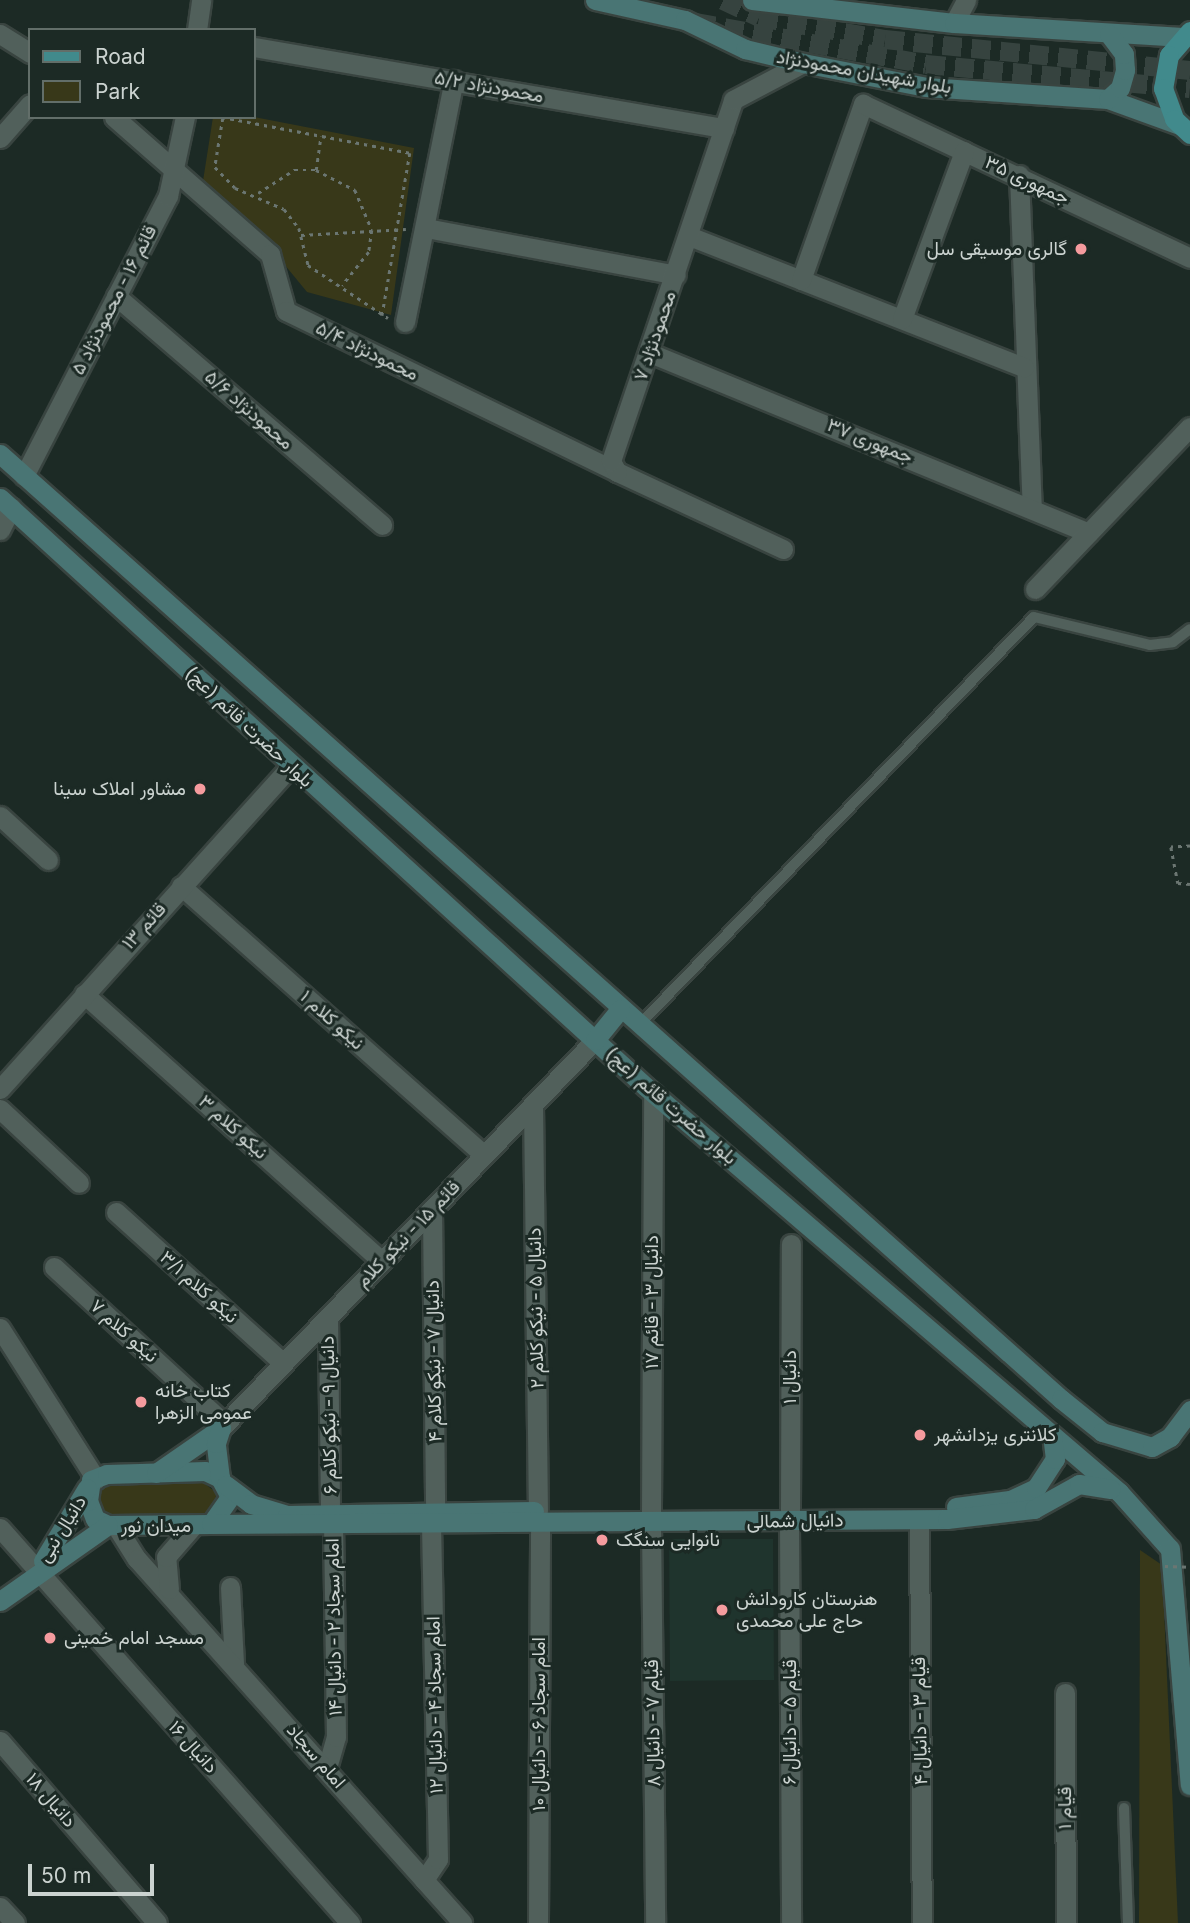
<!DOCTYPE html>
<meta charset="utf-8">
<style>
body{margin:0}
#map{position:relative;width:1190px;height:1923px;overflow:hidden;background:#1c2a25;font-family:Inter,Vazirmatn,sans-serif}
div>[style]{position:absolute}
.built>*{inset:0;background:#1f342d}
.green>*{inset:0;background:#383819}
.primary-tunnel>*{height:19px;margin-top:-9.5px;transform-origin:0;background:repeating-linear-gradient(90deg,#36433f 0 19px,transparent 0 29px)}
.path>*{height:2.5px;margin-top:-1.25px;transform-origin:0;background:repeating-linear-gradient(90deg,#6b7672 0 3.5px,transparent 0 8.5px)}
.roads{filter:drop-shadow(2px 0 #394440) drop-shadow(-2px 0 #394440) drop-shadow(0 2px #394440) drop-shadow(0 -2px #394440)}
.service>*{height:10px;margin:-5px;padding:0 5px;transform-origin:5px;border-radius:5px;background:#51605b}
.minor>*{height:19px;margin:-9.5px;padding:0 9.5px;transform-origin:9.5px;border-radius:9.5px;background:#51605b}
.tertiary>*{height:19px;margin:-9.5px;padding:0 9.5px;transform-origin:9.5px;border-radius:9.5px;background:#51605b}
.secondary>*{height:19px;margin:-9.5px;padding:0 9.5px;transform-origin:9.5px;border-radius:9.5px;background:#497574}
.primary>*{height:19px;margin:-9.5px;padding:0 9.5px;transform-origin:9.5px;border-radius:9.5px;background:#418a8c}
.path-bridge>*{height:2.5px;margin-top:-1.25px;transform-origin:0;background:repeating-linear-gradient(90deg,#6b7672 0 3.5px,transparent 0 8.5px)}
.dots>*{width:19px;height:19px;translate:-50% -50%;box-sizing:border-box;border:4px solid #1c2a25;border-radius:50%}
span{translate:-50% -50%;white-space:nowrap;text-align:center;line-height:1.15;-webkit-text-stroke:6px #1c2a25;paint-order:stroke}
.street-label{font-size:19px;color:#cbd3d0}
.poi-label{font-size:19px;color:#cbd3d0}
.right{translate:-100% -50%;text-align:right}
.left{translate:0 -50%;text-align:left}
.legend{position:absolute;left:28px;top:28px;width:228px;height:91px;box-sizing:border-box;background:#1c2a25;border:2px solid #626e69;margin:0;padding:9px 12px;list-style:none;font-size:21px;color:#cbd3d0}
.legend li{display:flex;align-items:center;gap:14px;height:35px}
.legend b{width:35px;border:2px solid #626e69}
.scale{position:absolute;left:28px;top:1864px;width:126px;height:32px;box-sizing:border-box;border:4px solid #cbd3d0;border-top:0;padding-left:9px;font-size:21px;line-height:24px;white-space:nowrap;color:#cbd3d0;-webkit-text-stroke:5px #1c2a25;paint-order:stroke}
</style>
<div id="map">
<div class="built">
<i style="clip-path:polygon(669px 1539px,773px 1539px,774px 1680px,670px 1681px)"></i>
</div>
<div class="green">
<i style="clip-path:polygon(213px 117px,254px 117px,414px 148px,391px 315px,307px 292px,247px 219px,203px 181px)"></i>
<i style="clip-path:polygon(201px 1481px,217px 1493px,218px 1502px,204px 1515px,112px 1517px,96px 1504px,99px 1490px,114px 1484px)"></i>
<i style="clip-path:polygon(1140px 1550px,1162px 1565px,1178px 1923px,1139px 1923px)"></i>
</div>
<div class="primary-tunnel">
<i style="left:723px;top:0;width:40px;rotate:25deg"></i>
<i style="left:759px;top:17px;width:128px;rotate:9.9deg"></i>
<i style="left:885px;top:39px;width:307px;rotate:5.8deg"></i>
<i style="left:696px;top:22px;width:234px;rotate:10.3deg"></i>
<i style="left:926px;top:64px;width:265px;rotate:5.2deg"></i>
</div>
<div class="path">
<i style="left:222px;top:117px;width:191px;rotate:10.8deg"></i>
<i style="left:410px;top:153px;width:165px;rotate:99.7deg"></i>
<i style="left:223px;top:118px;width:50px;rotate:99.3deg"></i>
<i style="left:215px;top:167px;width:29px;rotate:46deg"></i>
<i style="left:235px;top:188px;width:53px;rotate:23.2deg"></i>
<i style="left:284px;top:209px;width:24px;rotate:52deg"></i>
<i style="left:299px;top:228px;width:38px;rotate:76deg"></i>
<i style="left:308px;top:265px;width:96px;rotate:33.5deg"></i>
<i style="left:316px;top:170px;width:34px;rotate:-82deg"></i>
<i style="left:258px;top:193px;width:43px;rotate:-32.6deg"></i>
<i style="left:294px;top:170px;width:22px"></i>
<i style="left:316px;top:170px;width:44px;rotate:27.1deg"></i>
<i style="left:355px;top:190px;width:43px;rotate:67deg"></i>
<i style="left:372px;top:230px;width:22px;rotate:98deg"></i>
<i style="left:369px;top:252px;width:43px;rotate:128.5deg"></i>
<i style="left:301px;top:235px;width:105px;rotate:-3.3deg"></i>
<i style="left:1190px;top:846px;width:19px;rotate:177deg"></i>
<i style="left:1171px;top:847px;width:37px;rotate:79deg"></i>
<i style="left:1178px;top:883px;width:12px;rotate:5deg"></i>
</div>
<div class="roads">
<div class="service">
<i style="left:638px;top:1026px;width:569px;rotate:-45.93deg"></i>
<i style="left:1034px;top:617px;width:119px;rotate:13.6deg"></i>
<i style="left:1150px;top:645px;width:23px;rotate:-7deg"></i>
<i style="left:1173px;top:642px;width:21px;rotate:-37deg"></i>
<i style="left:1124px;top:1808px;width:115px;rotate:88deg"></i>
</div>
<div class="minor">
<i style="left:954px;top:23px;width:26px;rotate:-62deg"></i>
<i style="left:0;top:34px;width:36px;rotate:32deg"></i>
<i style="left:254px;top:47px;width:477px;rotate:9.8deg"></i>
<i style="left:114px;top:117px;width:208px;rotate:41.3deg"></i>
<i style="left:270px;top:254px;width:59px;rotate:74.3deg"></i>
<i style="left:286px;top:311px;width:368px;rotate:25.9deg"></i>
<i style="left:0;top:138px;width:45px;rotate:-48.6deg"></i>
<i style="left:1019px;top:175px;width:332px;rotate:87.8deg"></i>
<i style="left:426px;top:228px;width:254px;rotate:10.6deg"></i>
<i style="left:689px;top:236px;width:360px;rotate:21.4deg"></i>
<i style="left:801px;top:280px;width:187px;rotate:-70.6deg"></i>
<i style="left:863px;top:104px;width:361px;rotate:25.2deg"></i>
<i style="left:116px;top:296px;width:351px;rotate:40.7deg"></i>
<i style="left:902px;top:319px;width:179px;rotate:-69.7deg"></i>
<i style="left:405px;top:322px;width:247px;rotate:-78.6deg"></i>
<i style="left:650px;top:353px;width:474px;rotate:22.3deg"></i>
<i style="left:0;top:530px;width:25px;rotate:-63deg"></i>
<i style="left:783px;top:549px;width:183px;rotate:-155.1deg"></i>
<i style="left:617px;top:472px;width:13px;rotate:-119deg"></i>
<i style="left:611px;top:461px;width:381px;rotate:-71.3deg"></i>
<i style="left:733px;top:100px;width:79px;rotate:-27.9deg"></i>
<i style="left:1035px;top:589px;width:224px;rotate:-46.3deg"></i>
<i style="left:0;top:816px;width:65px;rotate:42.5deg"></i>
<i style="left:181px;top:886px;width:405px;rotate:41.6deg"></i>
<i style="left:84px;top:994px;width:400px;rotate:41.9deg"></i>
<i style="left:0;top:1089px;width:435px;rotate:-48deg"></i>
<i style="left:533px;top:1105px;width:406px;rotate:89.3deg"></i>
<i style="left:0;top:1109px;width:108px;rotate:43.1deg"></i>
<i style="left:432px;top:1209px;width:303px;rotate:89.4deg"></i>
<i style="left:116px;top:1212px;width:225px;rotate:42.1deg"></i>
<i style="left:54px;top:1267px;width:232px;rotate:42.6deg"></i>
<i style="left:328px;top:1317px;width:196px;rotate:89.4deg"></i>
<i style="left:0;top:1328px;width:179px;rotate:57.6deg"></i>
<i style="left:221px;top:1428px;width:539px;rotate:-46.05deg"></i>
<i style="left:790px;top:1510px;width:266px;rotate:-89.8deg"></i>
<i style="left:651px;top:1511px;width:418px;rotate:-89.7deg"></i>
<i style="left:919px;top:1520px;width:403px;rotate:89.6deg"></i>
<i style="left:789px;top:1522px;width:401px;rotate:89.7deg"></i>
<i style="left:651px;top:1523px;width:400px;rotate:89.4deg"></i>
<i style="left:0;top:1528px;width:528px;rotate:48.46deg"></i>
<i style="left:230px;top:1587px;width:77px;rotate:87deg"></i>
<i style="left:1065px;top:1693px;width:230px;rotate:89.8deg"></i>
<i style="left:0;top:1741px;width:240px;rotate:49.2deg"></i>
<i style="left:327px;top:1768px;width:32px;rotate:-74deg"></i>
<i style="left:336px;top:1737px;width:210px;rotate:-90.8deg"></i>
<i style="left:424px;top:1880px;width:25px;rotate:-56deg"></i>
<i style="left:438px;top:1859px;width:333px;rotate:-91.2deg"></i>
<i style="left:0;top:1907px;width:22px;rotate:47deg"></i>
<i style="left:538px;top:1923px;width:398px;rotate:-89.7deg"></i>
</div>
<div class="tertiary">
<i style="left:197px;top:30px;width:30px;rotate:-82deg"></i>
<i style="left:24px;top:476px;width:315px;rotate:-62.8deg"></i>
<i style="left:168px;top:196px;width:81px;rotate:-77.9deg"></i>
<i style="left:116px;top:1526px;width:39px;rotate:58deg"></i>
<i style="left:137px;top:1559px;width:488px;rotate:48.2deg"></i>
<i style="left:169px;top:1589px;width:32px;rotate:-95deg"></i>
<i style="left:166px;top:1557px;width:40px;rotate:-49deg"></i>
</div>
<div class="secondary">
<i style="left:595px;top:0;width:92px;rotate:12.5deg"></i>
<i style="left:685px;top:20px;width:67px;rotate:25.8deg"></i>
<i style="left:745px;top:49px;width:60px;rotate:13.6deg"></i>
<i style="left:803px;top:63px;width:125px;rotate:11deg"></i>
<i style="left:926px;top:87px;width:182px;rotate:3.8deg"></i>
<i style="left:1108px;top:99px;width:77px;rotate:19.9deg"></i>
<i style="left:752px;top:0;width:203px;rotate:6.5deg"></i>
<i style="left:954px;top:23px;width:229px;rotate:3.5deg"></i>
<i style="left:1108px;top:99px;width:16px;rotate:-43deg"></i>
<i style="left:1120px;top:88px;width:19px;rotate:-74deg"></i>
<i style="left:1125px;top:70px;width:16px;rotate:-94deg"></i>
<i style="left:1124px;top:54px;width:25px;rotate:-127deg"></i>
<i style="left:0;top:454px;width:1421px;rotate:41.69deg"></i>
<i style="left:1061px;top:1399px;width:53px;rotate:38.8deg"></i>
<i style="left:1102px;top:1432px;width:52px;rotate:16.7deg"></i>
<i style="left:1152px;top:1447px;width:21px;rotate:-29deg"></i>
<i style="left:1170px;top:1437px;width:34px;rotate:-53deg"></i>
<i style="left:0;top:498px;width:874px;rotate:42.36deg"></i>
<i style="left:646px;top:1087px;width:623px;rotate:40.57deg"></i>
<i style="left:1119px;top:1492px;width:76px;rotate:48.2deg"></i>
<i style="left:1170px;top:1549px;width:237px;rotate:85.2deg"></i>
<i style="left:595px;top:1040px;width:40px;rotate:-51deg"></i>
<i style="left:205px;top:1471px;width:17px;rotate:25deg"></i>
<i style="left:220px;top:1478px;width:21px;rotate:62deg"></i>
<i style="left:230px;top:1497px;width:33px;rotate:125deg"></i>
<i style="left:211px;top:1524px;width:103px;rotate:179.4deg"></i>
<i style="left:108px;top:1525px;width:14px;rotate:-155deg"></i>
<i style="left:95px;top:1519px;width:19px;rotate:-111deg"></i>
<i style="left:88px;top:1501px;width:21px;rotate:-82deg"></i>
<i style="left:91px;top:1480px;width:17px;rotate:-21deg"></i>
<i style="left:107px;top:1474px;width:98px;rotate:-1.8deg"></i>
<i style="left:156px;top:1473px;width:79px;rotate:-34.7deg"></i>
<i style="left:220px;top:1478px;width:35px;rotate:-97deg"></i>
<i style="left:216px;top:1443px;width:16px;rotate:-72deg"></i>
<i style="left:226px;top:1485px;width:31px;rotate:37deg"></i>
<i style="left:251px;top:1504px;width:38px;rotate:17deg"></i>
<i style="left:287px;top:1515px;width:247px;rotate:-0.9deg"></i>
<i style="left:956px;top:1507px;width:54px;rotate:-7.4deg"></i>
<i style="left:1010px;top:1500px;width:29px;rotate:-25deg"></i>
<i style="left:1036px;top:1488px;width:35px;rotate:-57deg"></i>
<i style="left:1055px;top:1459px;width:24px;rotate:-97deg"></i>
<i style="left:211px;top:1524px;width:736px;rotate:-0.39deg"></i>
<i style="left:947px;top:1519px;width:88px;rotate:-6.6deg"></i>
<i style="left:1034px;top:1509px;width:51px;rotate:-29.1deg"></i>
<i style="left:1079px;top:1484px;width:32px;rotate:9deg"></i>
<i style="left:43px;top:1561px;width:85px;rotate:-58.9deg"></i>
<i style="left:0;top:1601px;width:132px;rotate:-35.1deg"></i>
</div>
<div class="primary">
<i style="left:1190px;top:31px;width:32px;rotate:131deg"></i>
<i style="left:1169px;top:55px;width:34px;rotate:100deg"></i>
<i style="left:1163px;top:88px;width:33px;rotate:70deg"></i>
<i style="left:1174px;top:119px;width:22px;rotate:43deg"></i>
</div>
</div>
<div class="path-bridge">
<i style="left:1165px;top:1566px;width:25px;rotate:2deg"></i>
</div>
<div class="dots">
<i style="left:1081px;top:249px;background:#f59b9e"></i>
<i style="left:200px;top:789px;background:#f59b9e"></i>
<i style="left:141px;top:1402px;background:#f59b9e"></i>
<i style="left:920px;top:1435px;background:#f59b9e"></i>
<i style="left:602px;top:1540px;background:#f59b9e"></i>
<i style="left:722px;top:1610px;background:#f59b9e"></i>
<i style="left:50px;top:1638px;background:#f59b9e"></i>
</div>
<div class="street-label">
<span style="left:864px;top:72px;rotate:10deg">بلوار شهیدان محمودنژاد</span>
<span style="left:489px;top:87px;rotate:10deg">محمودنژاد ۵/۲</span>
<span style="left:1027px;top:180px;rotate:25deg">جمهوری ۳۵</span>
<span style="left:114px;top:300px;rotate:-63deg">قائم ۱۶ - محمودنژاد ۵</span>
<span style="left:655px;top:336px;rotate:-71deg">محمودنژاد ۷</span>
<span style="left:367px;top:351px;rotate:26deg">محمودنژاد ۵/۴</span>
<span style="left:249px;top:410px;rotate:41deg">محمودنژاد ۵/۶</span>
<span style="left:870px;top:441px;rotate:22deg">جمهوری ۳۷</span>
<span style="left:249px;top:727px;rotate:43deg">بلوار حضرت قائم (عج)</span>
<span style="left:144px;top:926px;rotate:-48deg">قائم ۱۳</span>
<span style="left:332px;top:1020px;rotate:42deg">نیکو کلام ۱</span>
<span style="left:671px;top:1106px;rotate:41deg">بلوار حضرت قائم (عج)</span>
<span style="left:233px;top:1127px;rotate:42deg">نیکو کلام ۳</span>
<span style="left:408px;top:1234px;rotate:-46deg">قائم ۱۵ - نیکو کلام</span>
<span style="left:199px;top:1287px;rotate:42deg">نیکو کلام ۳/۱</span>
<span style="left:652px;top:1302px;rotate:-90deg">دانیال ۳ - قائم ۱۷</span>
<span style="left:536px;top:1308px;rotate:-91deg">دانیال ۵ - نیکو کلام ۲</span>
<span style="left:124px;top:1331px;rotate:42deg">نیکو کلام ٧</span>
<span style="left:434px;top:1361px;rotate:-91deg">دانیال ۷ - نیکو کلام ۴</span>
<span style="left:790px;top:1377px;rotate:-90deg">دانیال ۱</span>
<span style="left:329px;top:1415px;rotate:-91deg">دانیال ۹ - نیکو کلام ۶</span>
<span style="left:795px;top:1521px;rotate:-1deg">دانیال شمالی</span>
<span style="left:156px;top:1526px">میدان نور</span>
<span style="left:62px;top:1529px;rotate:-58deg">دانیال نبی</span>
<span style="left:334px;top:1627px;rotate:-91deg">امام سجاد ۲ - دانیال ۱۴</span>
<span style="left:435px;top:1705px;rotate:-91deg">امام سجاد ۴ - دانیال ۱۲</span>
<span style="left:920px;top:1721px;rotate:-91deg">قیام ۳ - دانیال ۴</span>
<span style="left:790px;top:1722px;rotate:-90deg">قیام ۵ - دانیال ۶</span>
<span style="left:653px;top:1723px;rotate:-91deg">قیام ۷ - دانیال ۸</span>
<span style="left:539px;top:1724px;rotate:-90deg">امام سجاد ۶ - دانیال ۱۰</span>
<span style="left:193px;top:1747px;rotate:48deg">دانیال ۱۶</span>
<span style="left:316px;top:1756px;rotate:49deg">امام سجاد</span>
<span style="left:51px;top:1800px;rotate:49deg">دانیال ۱۸</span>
<span style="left:1065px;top:1808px;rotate:-90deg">قیام ۱</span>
</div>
<div class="poi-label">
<span class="right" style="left:1067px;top:249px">گالری موسیقی سل</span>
<span class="right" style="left:186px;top:789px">مشاور املاک سینا</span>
<span class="left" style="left:155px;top:1402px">کتاب خانه<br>عمومی الزهرا</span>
<span class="left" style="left:934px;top:1435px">کلانتری یزدانشهر</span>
<span class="left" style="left:616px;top:1540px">نانوایی سنگک</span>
<span class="left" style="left:736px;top:1610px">هنرستان کارودانش<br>حاج علی محمدی</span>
<span class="left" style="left:64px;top:1638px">مسجد امام خمینی</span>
</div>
<ul class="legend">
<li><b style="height:9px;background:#418a8c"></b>Road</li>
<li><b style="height:19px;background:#383819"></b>Park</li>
</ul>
<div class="scale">50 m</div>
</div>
